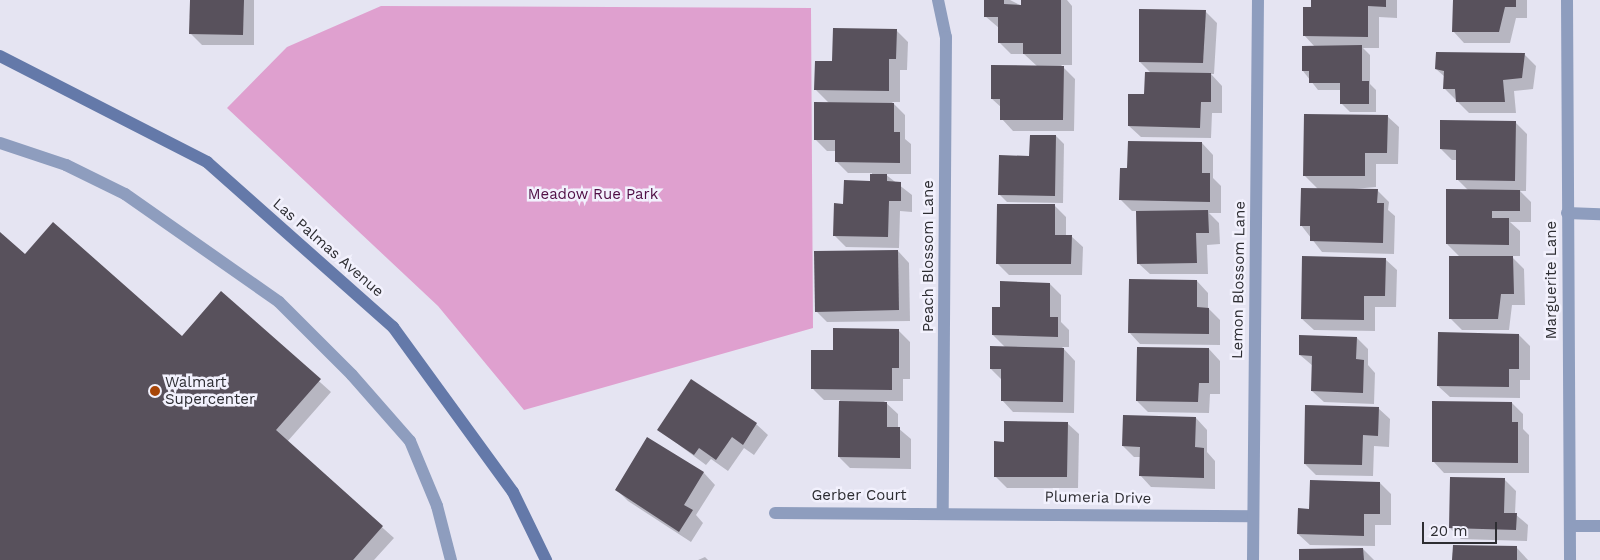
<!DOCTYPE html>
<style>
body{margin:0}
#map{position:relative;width:1600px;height:560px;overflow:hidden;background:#e5e4f2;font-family:"Work Sans",sans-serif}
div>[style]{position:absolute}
.green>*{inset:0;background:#dfa0cf}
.shadow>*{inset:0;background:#0003}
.building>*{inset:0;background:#58515c}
.lane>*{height:12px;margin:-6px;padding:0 6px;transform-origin:6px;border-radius:6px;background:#8e9dbe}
.street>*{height:12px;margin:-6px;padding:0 6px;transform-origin:6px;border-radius:6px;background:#8e9dbe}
.secondary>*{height:12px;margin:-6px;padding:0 6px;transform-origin:6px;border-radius:6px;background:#6479a9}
.dots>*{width:14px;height:14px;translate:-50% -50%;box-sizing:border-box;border:2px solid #f2f1fd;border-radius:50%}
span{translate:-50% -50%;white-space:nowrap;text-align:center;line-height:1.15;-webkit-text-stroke:5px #f2f1fd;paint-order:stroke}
.park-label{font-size:15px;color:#500e45}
.street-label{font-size:15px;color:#2d2d32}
.poi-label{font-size:15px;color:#2d2d32}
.left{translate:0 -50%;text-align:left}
.scale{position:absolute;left:1422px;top:522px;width:75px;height:22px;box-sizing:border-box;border:2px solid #2d2d32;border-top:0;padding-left:6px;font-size:15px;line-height:18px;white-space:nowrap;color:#2d2d32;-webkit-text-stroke:4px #f2f1fd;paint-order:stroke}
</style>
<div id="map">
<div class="green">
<i style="clip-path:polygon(381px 6px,811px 8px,813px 328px,524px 410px,438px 306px,227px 108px,287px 47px)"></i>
</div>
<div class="shadow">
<i style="clip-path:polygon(191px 0,254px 0,254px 45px,202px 45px,190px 33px)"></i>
<i style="clip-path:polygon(985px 0,1010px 0,1022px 6px,1023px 0,1067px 0,1072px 6px,1072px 65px,1061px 65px,1075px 79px,1074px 131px,1013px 131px,1002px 119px,1002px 108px,992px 99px,1038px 67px,1024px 54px,1011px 54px,999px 42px,999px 28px,985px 16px)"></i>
<i style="clip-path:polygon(1313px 0,1397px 0,1397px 18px,1379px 17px,1379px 48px,1363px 48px,1370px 55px,1370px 84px,1376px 90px,1376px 112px,1350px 112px,1342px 104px,1341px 90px,1318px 90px,1303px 71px,1315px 47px,1304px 35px)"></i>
<i style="clip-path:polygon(1454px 0,1527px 0,1527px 18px,1516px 18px,1510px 43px,1464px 43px,1453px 31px)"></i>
<i style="clip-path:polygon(1206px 12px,1217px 23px,1214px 74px,1211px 74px,1222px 86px,1222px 113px,1212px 113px,1211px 138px,1141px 137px,1129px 126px,1145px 95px,1151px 73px,1140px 62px)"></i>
<i style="clip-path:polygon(896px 30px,908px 42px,907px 70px,900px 70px,900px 102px,892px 102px,905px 115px,905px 139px,911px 144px,911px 174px,885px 174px,912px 195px,912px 212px,900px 211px,899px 248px,846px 247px,834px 235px,845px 205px,872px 182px,872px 173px,848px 173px,837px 162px,837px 151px,827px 151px,815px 139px,829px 103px,816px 90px,834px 62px)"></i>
<i style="clip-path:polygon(1524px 54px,1536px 66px,1533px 89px,1514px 91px,1516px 113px,1469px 113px,1444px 88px,1445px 77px,1436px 69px)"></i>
<i style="clip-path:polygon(1387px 116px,1399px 127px,1398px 164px,1376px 164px,1376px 187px,1342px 190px,1377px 190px,1389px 202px,1388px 210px,1395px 216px,1394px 254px,1322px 252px,1301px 225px,1318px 189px,1304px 175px)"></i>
<i style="clip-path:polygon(1515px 122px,1527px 134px,1526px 191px,1520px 191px,1531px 202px,1531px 222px,1510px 222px,1520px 231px,1520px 256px,1511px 256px,1524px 269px,1525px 305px,1512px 305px,1509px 330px,1462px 330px,1450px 318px,1460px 257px,1447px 244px,1469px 191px,1457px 179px,1458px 160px,1452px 160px,1441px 149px)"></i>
<i style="clip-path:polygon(1056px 136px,1064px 144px,1063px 203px,1007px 202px,999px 194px,1030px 157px)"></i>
<i style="clip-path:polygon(1202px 143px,1213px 155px,1213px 178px,1221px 186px,1221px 213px,1209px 213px,1219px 223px,1220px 244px,1207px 245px,1208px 274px,1150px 274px,1138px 263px,1138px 211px,1132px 211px,1121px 200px,1129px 170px)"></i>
<i style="clip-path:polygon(1055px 206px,1066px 217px,1066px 236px,1071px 236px,1083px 247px,1082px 275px,1009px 275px,997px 263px)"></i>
<i style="clip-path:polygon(0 233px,25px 255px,182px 337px,221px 293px,331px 392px,287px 442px,394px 538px,374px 560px,0 560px)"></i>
<i style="clip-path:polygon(898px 251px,909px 263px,910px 321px,827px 322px,816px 311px)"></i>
<i style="clip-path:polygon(1385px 259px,1397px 270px,1396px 307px,1375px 307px,1375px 331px,1314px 330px,1302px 319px)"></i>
<i style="clip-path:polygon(1197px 281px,1208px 293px,1208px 308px,1220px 320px,1220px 345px,1140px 344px,1129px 332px)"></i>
<i style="clip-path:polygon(1050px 284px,1061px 295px,1061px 322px,1069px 330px,1069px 347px,1062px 347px,1075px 361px,1074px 413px,1013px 412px,1002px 400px,1002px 380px,991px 369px,1006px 348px,993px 335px,1001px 309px)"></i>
<i style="clip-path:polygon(899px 331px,910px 342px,910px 379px,903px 379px,903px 401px,884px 401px,898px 414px,898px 428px,911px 439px,911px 469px,850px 468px,839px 457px,840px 400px,824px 400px,812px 388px,834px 352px)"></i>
<i style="clip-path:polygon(1519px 335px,1530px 346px,1530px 380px,1520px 380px,1520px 398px,1450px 397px,1438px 386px)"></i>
<i style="clip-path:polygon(1357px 338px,1368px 349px,1368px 365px,1375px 373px,1374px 404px,1324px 402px,1312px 391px,1313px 366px,1300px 355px)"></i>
<i style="clip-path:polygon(1209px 349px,1220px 361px,1220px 394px,1210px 394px,1209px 413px,1148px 412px,1137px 401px)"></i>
<i style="clip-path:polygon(1512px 403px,1523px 414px,1523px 429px,1529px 435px,1529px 473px,1444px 473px,1433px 461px)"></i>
<i style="clip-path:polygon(1378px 408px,1390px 419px,1389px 447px,1374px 446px,1373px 476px,1316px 475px,1305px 464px)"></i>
<i style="clip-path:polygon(1196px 418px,1207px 430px,1207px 452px,1215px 461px,1215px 489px,1151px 487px,1140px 475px,1140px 457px,1134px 457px,1123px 446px)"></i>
<i style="clip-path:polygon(1067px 423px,1079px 434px,1078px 488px,1007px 488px,995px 476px)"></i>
<i style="clip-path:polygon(756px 424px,768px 435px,754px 455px,744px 448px,728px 471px,711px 459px,706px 465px,659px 430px)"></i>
<i style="clip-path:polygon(647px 439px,704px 473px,715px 485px,696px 515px,703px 523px,691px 542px,628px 501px,616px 489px)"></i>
<i style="clip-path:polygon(1504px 479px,1516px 491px,1515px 514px,1528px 525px,1527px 541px,1461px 539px,1450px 528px)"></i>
<i style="clip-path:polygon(1380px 483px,1391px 494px,1391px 525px,1375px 525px,1375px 546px,1310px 545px,1298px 534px,1310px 510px)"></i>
<i style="clip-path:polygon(1516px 547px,1528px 560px,1454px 560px)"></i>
<i style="clip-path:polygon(1363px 549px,1374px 560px,1301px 560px)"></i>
<i style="clip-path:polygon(705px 557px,708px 560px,698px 560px)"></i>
</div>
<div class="building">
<i style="clip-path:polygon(190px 0,244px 0,243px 35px,189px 34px)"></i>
<i style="clip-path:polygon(984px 0,1004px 0,1004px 4px,1021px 5px,1021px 0,1061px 0,1061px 54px,1023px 54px,1023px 43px,998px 43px,998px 17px,984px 17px)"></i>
<i style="clip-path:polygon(1311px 0,1386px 0,1386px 7px,1368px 6px,1368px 37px,1303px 36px,1303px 7px,1311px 7px)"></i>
<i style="clip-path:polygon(1453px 0,1516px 0,1516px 7px,1505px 7px,1499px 32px,1452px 32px)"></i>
<i style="clip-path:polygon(1139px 9px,1206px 10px,1203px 63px,1139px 62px)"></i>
<i style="clip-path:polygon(833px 28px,897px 29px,896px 59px,889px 59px,889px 91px,814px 90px,815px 61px,832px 61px)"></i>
<i style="clip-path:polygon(1362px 45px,1362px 81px,1369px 81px,1369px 104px,1340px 104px,1340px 83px,1309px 83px,1309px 71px,1302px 71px,1302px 46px)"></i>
<i style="clip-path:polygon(1436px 52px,1525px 53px,1522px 78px,1503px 80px,1505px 102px,1456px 102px,1455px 89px,1443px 89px,1444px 71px,1435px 69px)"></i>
<i style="clip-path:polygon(991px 65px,1064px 66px,1063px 120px,1000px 120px,1000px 99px,991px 99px)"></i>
<i style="clip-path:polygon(1145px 72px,1211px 73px,1211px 102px,1201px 102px,1200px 128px,1128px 126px,1128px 94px,1144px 94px)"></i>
<i style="clip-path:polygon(814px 102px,894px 103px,894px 132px,900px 132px,900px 163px,835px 162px,835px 140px,814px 140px)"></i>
<i style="clip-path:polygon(1304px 114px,1388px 115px,1387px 153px,1365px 153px,1365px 176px,1303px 176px)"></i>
<i style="clip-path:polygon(1440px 120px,1516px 121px,1515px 181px,1456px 180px,1456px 150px,1440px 149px)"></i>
<i style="clip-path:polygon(1030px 135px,1056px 135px,1055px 196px,998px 195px,999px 155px,1029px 156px)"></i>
<i style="clip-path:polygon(1128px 141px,1202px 142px,1202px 173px,1210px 173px,1210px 202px,1119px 200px,1120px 168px,1127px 168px)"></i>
<i style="clip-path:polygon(870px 174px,887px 174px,887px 181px,901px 182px,901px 201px,889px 201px,888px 237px,833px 236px,834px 203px,843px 204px,844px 180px,870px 181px)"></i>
<i style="clip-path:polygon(1301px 188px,1378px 189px,1377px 203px,1384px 203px,1383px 243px,1310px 241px,1310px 226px,1300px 226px)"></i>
<i style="clip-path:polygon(1446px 189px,1520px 190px,1520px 211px,1492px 211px,1492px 218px,1509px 218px,1509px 245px,1446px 244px)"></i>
<i style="clip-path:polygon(997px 204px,1055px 204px,1055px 235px,1072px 235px,1071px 264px,996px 264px)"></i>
<i style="clip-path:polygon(1208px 210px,1209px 233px,1196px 233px,1197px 263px,1137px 264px,1136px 211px)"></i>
<i style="clip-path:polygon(53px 222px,182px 336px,221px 291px,321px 379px,276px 430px,383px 526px,353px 560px,0 560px,0 232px,25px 254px)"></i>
<i style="clip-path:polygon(898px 250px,899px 310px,815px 312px,814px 251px)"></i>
<i style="clip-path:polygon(1302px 256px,1386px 258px,1385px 296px,1364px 296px,1364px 320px,1301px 319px)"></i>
<i style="clip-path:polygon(1449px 256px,1513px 256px,1514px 294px,1501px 294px,1498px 319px,1449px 319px)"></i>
<i style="clip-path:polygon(1129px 279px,1197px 280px,1197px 307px,1209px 308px,1209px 334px,1128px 333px)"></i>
<i style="clip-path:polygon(1000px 281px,1050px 283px,1050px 317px,1058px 317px,1058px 337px,992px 335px,992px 307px,1000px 307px)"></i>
<i style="clip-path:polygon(833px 328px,899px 329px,899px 368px,892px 368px,892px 390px,811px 389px,811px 350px,833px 350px)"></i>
<i style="clip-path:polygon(1438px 332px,1519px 334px,1519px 369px,1509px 369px,1509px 387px,1437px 386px)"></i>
<i style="clip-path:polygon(1299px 335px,1357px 337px,1356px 359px,1364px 360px,1363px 393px,1311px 391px,1312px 356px,1299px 355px)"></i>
<i style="clip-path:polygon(990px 346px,1064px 348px,1063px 402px,1001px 401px,1001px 369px,990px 369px)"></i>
<i style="clip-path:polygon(1137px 347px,1209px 348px,1209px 383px,1199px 383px,1198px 402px,1136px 401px)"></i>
<i style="clip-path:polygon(691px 379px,757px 423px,743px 445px,732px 437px,716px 460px,699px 448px,694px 455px,657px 430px)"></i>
<i style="clip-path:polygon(839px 401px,887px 402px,887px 427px,900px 427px,900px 458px,838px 457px)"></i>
<i style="clip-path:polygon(1432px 401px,1512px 402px,1512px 422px,1518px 422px,1518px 463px,1432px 462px)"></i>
<i style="clip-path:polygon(1305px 405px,1379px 407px,1378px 436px,1363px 435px,1362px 465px,1304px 464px)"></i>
<i style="clip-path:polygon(1123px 415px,1196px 417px,1195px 447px,1204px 448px,1204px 478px,1139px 476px,1140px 447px,1122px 446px)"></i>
<i style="clip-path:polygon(1004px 421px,1068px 422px,1067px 477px,994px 477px,994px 441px,1004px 442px)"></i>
<i style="clip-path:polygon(647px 437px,704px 472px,684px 505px,693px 510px,679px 532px,615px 490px)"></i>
<i style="clip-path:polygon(1450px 477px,1505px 478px,1504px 513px,1517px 513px,1516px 530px,1449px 528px)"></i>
<i style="clip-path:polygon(1310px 480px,1380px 482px,1380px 514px,1364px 514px,1364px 536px,1297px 534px,1298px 508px,1309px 509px)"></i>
<i style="clip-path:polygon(1453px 545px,1517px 546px,1517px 560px,1452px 560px)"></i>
<i style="clip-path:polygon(1363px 548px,1364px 560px,1299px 560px,1299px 549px)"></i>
</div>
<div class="lane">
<i style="left:0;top:143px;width:70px;rotate:18.4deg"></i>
<i style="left:66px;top:165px;width:66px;rotate:26.2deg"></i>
<i style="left:125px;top:194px;width:188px;rotate:35deg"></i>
<i style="left:279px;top:302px;width:103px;rotate:45deg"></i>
<i style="left:352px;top:375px;width:88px;rotate:48.7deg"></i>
<i style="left:410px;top:441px;width:70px;rotate:67.4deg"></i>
<i style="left:437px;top:506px;width:56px;rotate:75.5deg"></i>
</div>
<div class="street">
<i style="left:938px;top:0;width:38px;rotate:78deg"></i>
<i style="left:946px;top:37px;width:475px;rotate:90.4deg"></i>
<i style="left:1567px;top:0;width:560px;rotate:89.69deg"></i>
<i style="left:1567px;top:213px;width:33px;rotate:2deg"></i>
<i style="left:775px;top:513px;width:478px;rotate:0.4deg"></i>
<i style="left:1570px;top:526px;width:30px"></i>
<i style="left:1253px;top:560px;width:560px;rotate:-89.49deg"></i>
</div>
<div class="secondary">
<i style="left:0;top:56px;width:233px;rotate:27.1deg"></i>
<i style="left:207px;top:162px;width:249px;rotate:41.6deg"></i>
<i style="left:393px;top:327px;width:204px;rotate:54deg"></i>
<i style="left:513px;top:492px;width:76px;rotate:64.1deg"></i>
</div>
<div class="dots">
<i style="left:155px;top:391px;background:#a74507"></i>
</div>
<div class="park-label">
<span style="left:593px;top:195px">Meadow Rue Park</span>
</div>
<div class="street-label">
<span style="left:328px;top:248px;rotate:41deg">Las Palmas Avenue</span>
<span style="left:929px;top:256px;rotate:-90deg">Peach Blossom Lane</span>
<span style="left:1239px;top:280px;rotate:-89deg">Lemon Blossom Lane</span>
<span style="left:1552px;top:280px;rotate:-90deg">Marguerite Lane</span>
<span style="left:859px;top:496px">Gerber Court</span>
<span style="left:1098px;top:498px;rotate:1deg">Plumeria Drive</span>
</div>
<div class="poi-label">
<span class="left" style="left:165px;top:391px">Walmart<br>Supercenter</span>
</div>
<div class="scale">20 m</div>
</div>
